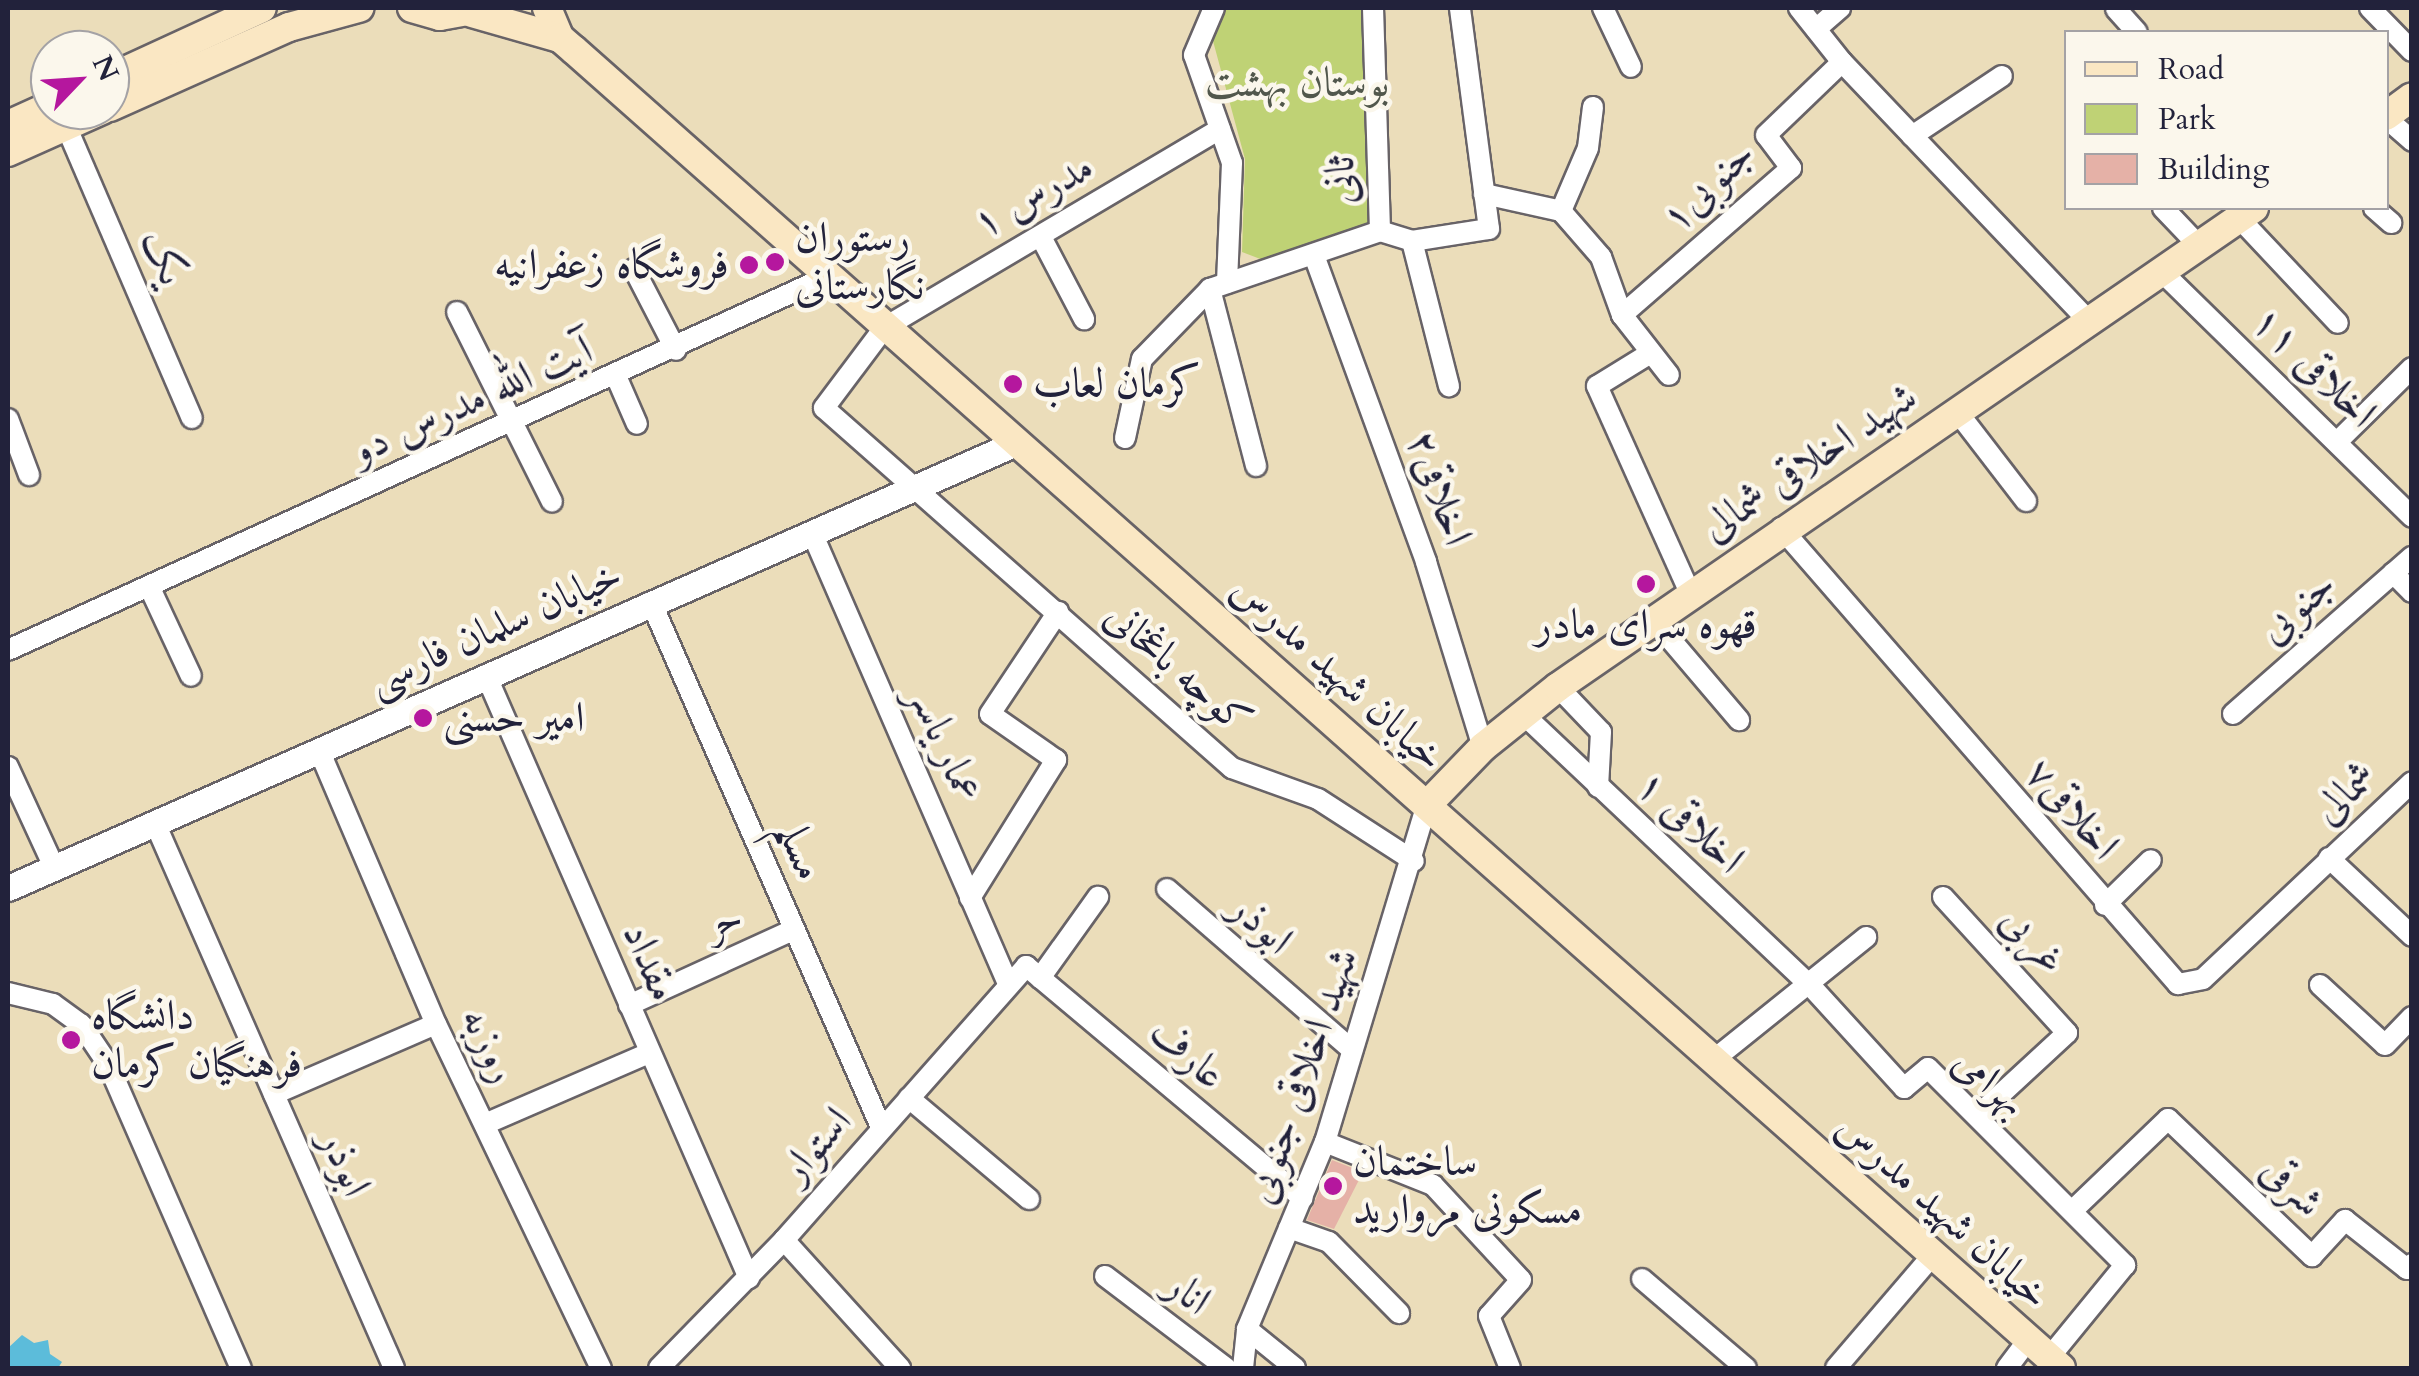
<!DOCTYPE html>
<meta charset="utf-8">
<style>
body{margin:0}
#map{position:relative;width:2419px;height:1376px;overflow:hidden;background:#ebddba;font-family:Cardo,Amiri,serif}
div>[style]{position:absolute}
.green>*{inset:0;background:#bfd275}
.water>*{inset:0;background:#5cbcda}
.building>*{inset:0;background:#e5b1a7}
.roads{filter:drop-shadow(2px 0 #686367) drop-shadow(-2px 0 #686367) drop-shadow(0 2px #686367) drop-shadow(0 -2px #686367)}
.minor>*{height:20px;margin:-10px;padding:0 10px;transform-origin:10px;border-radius:10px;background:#fff}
.tertiary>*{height:25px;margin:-12.5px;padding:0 12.5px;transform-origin:12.5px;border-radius:12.5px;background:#fff}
.secondary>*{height:28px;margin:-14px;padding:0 14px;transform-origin:14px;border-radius:14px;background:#fae7c3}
.dots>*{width:28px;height:28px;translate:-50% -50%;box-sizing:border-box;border:5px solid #fbf7ec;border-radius:50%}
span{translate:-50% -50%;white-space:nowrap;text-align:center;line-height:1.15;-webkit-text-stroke:9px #fbf7ec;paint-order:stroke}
.park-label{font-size:42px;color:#51574c}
.street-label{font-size:42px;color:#22223b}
.poi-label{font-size:42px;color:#22223b}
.left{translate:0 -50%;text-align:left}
.right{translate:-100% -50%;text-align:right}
.frame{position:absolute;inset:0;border:10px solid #22223b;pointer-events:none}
.legend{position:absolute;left:2064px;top:30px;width:325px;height:180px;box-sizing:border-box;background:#fbf7ec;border:2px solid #a4a2a5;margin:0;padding:12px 18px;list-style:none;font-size:30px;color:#22223b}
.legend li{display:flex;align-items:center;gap:20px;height:50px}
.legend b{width:50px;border:2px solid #a4a2a5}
.north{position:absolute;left:30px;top:30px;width:100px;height:100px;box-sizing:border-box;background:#fbf7ec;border:2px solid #a4a2a5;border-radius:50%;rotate:65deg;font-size:28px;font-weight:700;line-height:40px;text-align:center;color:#22223b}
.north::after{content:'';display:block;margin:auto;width:35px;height:45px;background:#b5179e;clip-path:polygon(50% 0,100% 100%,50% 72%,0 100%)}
</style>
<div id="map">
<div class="green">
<i style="clip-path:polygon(1225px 8px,1365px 8px,1372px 231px,1331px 235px,1263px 260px,1242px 252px,1245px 159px,1213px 41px)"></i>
</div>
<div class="water">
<i style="clip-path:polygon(22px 1335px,34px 1343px,48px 1340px,50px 1354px,62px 1362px,58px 1368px,8px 1368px,8px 1348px)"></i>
</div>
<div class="building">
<i style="clip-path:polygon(1332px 1160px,1363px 1172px,1334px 1229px,1307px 1220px)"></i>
</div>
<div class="roads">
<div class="minor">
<i style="left:1214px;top:8px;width:51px;rotate:113.1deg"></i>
<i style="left:1194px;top:55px;width:114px;rotate:70.6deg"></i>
<i style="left:1232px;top:163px;width:120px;rotate:92.4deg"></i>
<i style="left:1373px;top:8px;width:223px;rotate:88.2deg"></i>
<i style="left:1603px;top:8px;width:65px;rotate:64.6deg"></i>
<i style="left:1799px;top:8px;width:69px;rotate:51.5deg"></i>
<i style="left:1842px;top:62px;width:358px;rotate:46.4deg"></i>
<i style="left:2370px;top:8px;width:60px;rotate:45.7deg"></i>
<i style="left:2116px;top:9px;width:31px;rotate:48deg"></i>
<i style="left:1816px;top:29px;width:32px;rotate:-41deg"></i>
<i style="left:1593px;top:107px;width:41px;rotate:97deg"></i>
<i style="left:1588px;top:148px;width:69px;rotate:113.2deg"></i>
<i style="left:1561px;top:211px;width:61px;rotate:49deg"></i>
<i style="left:1601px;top:257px;width:62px;rotate:70.1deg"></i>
<i style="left:1622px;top:315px;width:76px;rotate:51.9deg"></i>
<i style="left:2386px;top:118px;width:35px;rotate:41deg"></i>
<i style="left:66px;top:126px;width:318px;rotate:66.7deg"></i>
<i style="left:1220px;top:129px;width:391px;rotate:149.4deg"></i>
<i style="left:884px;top:328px;width:100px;rotate:126.9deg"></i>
<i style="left:824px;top:408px;width:544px;rotate:41.42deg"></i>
<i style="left:1232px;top:768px;width:91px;rotate:19.8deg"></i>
<i style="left:1318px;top:799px;width:114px;rotate:32.9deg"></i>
<i style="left:1912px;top:136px;width:108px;rotate:-33.7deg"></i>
<i style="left:1484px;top:194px;width:79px;rotate:12.4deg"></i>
<i style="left:2163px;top:208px;width:52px;rotate:46.5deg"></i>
<i style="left:2374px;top:208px;width:23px;rotate:41deg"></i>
<i style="left:2239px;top:218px;width:144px;rotate:46.7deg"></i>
<i style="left:1041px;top:237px;width:93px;rotate:62.3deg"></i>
<i style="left:1412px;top:241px;width:150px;rotate:75.7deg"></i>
<i style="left:1315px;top:258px;width:324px;rotate:69.9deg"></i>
<i style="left:1426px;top:562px;width:194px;rotate:72.9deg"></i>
<i style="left:634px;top:269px;width:91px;rotate:62.6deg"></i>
<i style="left:2162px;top:272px;width:350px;rotate:44.4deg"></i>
<i style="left:1210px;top:289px;width:183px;rotate:75.4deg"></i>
<i style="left:457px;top:312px;width:212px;rotate:63.4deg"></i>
<i style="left:1622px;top:315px;width:224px;rotate:-41deg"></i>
<i style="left:1791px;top:168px;width:41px;rotate:-127.1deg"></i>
<i style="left:1766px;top:135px;width:105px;rotate:-43.8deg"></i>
<i style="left:1649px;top:354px;width:61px;rotate:148.4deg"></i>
<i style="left:1597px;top:386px;width:227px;rotate:65.8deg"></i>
<i style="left:616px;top:376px;width:52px;rotate:66.4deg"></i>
<i style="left:1956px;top:410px;width:115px;rotate:52.4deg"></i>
<i style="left:8px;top:419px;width:60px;rotate:69.4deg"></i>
<i style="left:1125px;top:438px;width:81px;rotate:-77.9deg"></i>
<i style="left:1142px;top:359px;width:98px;rotate:-45.8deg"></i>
<i style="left:1210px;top:289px;width:180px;rotate:-18.8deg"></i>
<i style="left:1380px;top:231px;width:34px;rotate:17deg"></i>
<i style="left:1412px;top:241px;width:78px;rotate:-8.9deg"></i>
<i style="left:1489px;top:229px;width:223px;rotate:-97.5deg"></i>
<i style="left:2338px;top:441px;width:104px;rotate:-44.6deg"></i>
<i style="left:1781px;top:528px;width:605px;rotate:48.96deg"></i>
<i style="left:2178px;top:984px;width:25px;rotate:-11deg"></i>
<i style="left:2203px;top:979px;width:287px;rotate:-43.3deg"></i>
<i style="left:813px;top:535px;width:489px;rotate:66.5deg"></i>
<i style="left:2393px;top:573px;width:27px;rotate:45deg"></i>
<i style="left:149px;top:586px;width:99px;rotate:65deg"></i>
<i style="left:651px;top:602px;width:573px;rotate:66.34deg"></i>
<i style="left:1653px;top:619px;width:133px;rotate:49.6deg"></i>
<i style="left:8px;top:650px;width:897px;rotate:-24.51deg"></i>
<i style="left:486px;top:675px;width:658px;rotate:66.44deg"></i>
<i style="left:1558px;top:687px;width:62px;rotate:46.3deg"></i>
<i style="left:1601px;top:732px;width:55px;rotate:93.1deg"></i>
<i style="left:1522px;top:713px;width:395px;rotate:43.4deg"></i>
<i style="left:1809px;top:984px;width:141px;rotate:47.6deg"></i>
<i style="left:1904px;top:1088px;width:31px;rotate:-40deg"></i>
<i style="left:1928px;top:1068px;width:279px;rotate:45deg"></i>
<i style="left:2125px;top:1265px;width:120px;rotate:129.3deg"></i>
<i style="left:2233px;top:714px;width:238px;rotate:-41.3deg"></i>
<i style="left:319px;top:750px;width:298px;rotate:66.9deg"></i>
<i style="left:436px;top:1024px;width:382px;rotate:64.4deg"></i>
<i style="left:8px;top:767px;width:110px;rotate:65.3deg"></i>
<i style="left:155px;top:823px;width:595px;rotate:66.32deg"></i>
<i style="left:2329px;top:858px;width:114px;rotate:43.2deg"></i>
<i style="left:1167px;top:889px;width:245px;rotate:41deg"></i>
<i style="left:1943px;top:897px;width:184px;rotate:47.6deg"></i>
<i style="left:2067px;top:1033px;width:121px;rotate:137.3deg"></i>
<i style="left:970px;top:898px;width:163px;rotate:-58.1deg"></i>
<i style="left:1056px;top:760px;width:80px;rotate:-145.1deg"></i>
<i style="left:990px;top:714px;width:123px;rotate:-56.3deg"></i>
<i style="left:2105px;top:905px;width:64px;rotate:-44.4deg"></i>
<i style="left:1040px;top:978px;width:100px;rotate:-54.4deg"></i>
<i style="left:2320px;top:985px;width:88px;rotate:42.7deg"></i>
<i style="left:2385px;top:1045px;width:39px;rotate:-46deg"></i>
<i style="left:8px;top:993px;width:46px;rotate:13.7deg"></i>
<i style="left:53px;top:1004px;width:34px;rotate:36deg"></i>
<i style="left:81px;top:1024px;width:48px;rotate:56deg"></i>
<i style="left:108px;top:1064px;width:332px;rotate:66.4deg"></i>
<i style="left:629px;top:1005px;width:180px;rotate:-24.6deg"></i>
<i style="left:1712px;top:1061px;width:198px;rotate:-38.8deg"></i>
<i style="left:274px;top:1094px;width:176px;rotate:-23.4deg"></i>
<i style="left:909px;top:1098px;width:157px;rotate:40.1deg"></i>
<i style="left:485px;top:1124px;width:179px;rotate:-23.4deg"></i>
<i style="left:1325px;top:1142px;width:116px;rotate:21.7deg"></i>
<i style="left:1433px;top:1185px;width:129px;rotate:47.2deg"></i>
<i style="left:1521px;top:1280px;width:48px;rotate:131.6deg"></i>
<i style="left:1489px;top:1316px;width:56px;rotate:68deg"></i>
<i style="left:2072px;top:1211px;width:133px;rotate:-43.8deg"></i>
<i style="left:2168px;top:1119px;width:199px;rotate:43.6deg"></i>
<i style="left:2312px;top:1256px;width:49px;rotate:-47.5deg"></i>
<i style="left:2345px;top:1220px;width:79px;rotate:38.3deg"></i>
<i style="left:2407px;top:1269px;width:7px;rotate:-45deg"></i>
<i style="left:1289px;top:1228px;width:42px;rotate:19.3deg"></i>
<i style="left:1329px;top:1242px;width:100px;rotate:45.4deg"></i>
<i style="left:784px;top:1240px;width:173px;rotate:47.8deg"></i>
<i style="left:1105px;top:1276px;width:152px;rotate:37.2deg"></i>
<i style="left:1642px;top:1279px;width:137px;rotate:40.6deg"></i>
<i style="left:1247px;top:1329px;width:62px;rotate:39.1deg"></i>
<i style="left:659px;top:1368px;width:179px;rotate:-45.7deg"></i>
<i style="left:784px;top:1240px;width:366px;rotate:-48.5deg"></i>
<i style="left:1026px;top:966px;width:361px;rotate:40deg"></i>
<i style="left:1243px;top:1368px;width:39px;rotate:-84deg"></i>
<i style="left:1247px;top:1329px;width:203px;rotate:-67.4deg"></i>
<i style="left:1325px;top:1142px;width:352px;rotate:-73.2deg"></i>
<i style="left:1836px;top:1368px;width:149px;rotate:-49.4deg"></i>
<i style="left:2007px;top:1368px;width:35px;rotate:-53deg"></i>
</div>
<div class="tertiary">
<i style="left:8px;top:888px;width:1102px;rotate:-23.82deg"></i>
</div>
<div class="secondary">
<i style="left:412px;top:8px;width:29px;rotate:16deg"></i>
<i style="left:440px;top:16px;width:45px;rotate:-10.3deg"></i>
<i style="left:547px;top:8px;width:33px;rotate:67deg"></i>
<i style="left:472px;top:13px;width:91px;rotate:15.9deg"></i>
<i style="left:560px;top:38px;width:18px;rotate:41deg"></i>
<i style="left:574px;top:50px;width:1987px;rotate:41.55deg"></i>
<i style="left:110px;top:78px;width:167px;rotate:-24.7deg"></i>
<i style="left:110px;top:107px;width:196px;rotate:-24.1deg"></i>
<i style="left:289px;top:27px;width:73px;rotate:-15.2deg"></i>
<i style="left:2386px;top:116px;width:32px;rotate:-36deg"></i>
<i style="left:8px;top:125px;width:46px;rotate:-24.3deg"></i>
<i style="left:8px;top:152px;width:103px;rotate:-24.1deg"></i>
<i style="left:1427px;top:805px;width:81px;rotate:-46deg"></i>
<i style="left:1483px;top:747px;width:96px;rotate:-38.7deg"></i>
<i style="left:1558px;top:687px;width:845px;rotate:-34.54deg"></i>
</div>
</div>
<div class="dots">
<i style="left:775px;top:262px;background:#b5179e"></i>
<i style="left:749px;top:265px;background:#b5179e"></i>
<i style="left:1013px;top:384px;background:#b5179e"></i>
<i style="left:1646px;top:584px;background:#b5179e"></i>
<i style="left:423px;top:718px;background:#b5179e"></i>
<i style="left:71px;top:1040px;background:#b5179e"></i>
<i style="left:1333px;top:1186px;background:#b5179e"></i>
</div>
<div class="park-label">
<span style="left:1297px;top:83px">بوستان بهشت</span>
</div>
<div class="street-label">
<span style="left:1341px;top:180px;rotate:-92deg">ثانی</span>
<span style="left:1708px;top:186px;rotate:-44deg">جنوبی۱</span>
<span style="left:1033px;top:195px;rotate:-29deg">مدرس ۱</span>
<span style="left:164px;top:257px;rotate:67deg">یک</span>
<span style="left:2314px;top:367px;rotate:44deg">اخلاقی ۱۱</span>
<span style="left:472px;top:400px;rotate:-24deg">آیت الله مدرس دو</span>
<span style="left:1809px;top:462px;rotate:-34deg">شهید اخلاقی شمالی</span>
<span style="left:1439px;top:488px;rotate:70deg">اخلاقی۲</span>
<span style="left:2297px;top:607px;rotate:-41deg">جنوبی</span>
<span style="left:495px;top:628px;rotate:-24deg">خیابان سلمان فارسی</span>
<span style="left:1178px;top:668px;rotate:41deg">کوچه باغخانی</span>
<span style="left:1338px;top:673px;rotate:42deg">خیابان شهید مدرس</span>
<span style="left:945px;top:744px;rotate:66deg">عمار یاسر</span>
<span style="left:2345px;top:793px;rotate:-43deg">شمالی</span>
<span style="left:2072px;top:809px;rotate:49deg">اخلاقی۷</span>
<span style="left:1690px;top:822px;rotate:43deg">اخلاقی ۱</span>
<span style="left:800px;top:850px;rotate:67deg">مسلم</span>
<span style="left:723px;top:921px;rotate:-25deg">حر</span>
<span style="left:1261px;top:924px;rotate:42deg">ابوذر</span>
<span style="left:2033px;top:940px;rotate:48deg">غربی</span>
<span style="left:650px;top:962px;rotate:67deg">مقداد</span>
<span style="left:489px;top:1045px;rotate:64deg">روزبه</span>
<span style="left:1187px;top:1054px;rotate:40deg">عارف</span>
<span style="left:1302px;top:1076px;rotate:-71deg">شهید اخلاقی جنوبی</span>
<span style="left:1990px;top:1082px;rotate:40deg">بهرامی</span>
<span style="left:816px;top:1145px;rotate:-49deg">استوار</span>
<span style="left:345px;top:1163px;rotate:66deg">ابوذر</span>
<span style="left:2292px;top:1186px;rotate:43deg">شرقی</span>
<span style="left:1943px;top:1211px;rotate:42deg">خیابان شهید مدرس</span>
<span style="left:1188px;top:1293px;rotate:37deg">انار</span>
</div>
<div class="poi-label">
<span class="left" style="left:795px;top:262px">رستوران<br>نگارستانی</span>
<span class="right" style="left:729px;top:265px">فروشگاه زعفرانیه</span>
<span class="left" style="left:1033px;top:384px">کرمان لعاب</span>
<span style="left:1646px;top:625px">قهوه سرای مادر</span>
<span class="left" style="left:443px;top:718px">امیر حسنی</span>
<span class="left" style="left:91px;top:1040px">دانشگاه<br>فرهنگیان کرمان</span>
<span class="left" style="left:1353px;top:1186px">ساختمان<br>مسکونی مروارید</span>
</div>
<div class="frame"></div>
<ul class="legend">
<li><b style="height:12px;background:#fae7c3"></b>Road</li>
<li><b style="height:28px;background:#bfd275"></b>Park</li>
<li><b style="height:28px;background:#e5b1a7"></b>Building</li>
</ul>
<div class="north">N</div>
</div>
